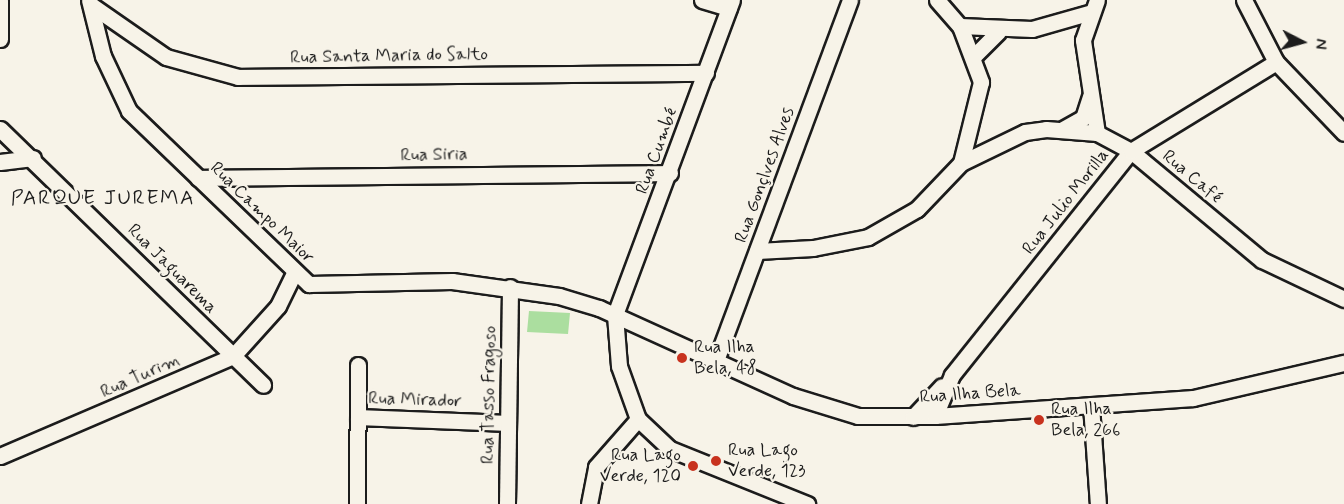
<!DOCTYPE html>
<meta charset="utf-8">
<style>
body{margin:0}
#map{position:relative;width:1344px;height:504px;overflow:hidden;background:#f7f3e8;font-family:Mynerve,sans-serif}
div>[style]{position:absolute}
.green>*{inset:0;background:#abde9f}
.roads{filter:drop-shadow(2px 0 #1c1c1c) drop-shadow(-2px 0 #1c1c1c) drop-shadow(0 2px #1c1c1c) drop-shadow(0 -2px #1c1c1c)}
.minor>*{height:15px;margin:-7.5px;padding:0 7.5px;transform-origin:7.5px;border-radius:7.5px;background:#f7f3e8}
.dots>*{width:16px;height:16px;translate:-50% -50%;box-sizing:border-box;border:3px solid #f7f3e8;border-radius:50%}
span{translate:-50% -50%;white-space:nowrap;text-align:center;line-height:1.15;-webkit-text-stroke:4.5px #f7f3e8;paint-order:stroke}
.street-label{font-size:18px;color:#1c1c1c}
.poi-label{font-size:18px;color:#1c1c1c}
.left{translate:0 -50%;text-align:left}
.right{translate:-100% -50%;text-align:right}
.quarter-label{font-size:21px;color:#1c1c1c;letter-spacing:1.5px}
.north{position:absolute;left:1272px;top:12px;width:60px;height:60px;-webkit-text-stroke:4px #f7f3e8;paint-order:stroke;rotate:96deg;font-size:16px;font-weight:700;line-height:24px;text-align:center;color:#1c1c1c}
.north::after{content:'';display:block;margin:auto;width:21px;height:27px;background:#1c1c1c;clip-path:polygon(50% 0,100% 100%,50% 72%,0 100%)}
</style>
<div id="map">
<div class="green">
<i style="clip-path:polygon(529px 311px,570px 313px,568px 334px,527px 332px)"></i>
</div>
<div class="roads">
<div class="minor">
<i style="left:89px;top:0;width:58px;rotate:76deg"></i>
<i style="left:103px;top:56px;width:61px;rotate:64.7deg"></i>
<i style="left:129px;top:111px;width:250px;rotate:43.9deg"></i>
<i style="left:309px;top:284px;width:143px;rotate:-1.2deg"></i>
<i style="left:452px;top:281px;width:108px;rotate:8deg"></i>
<i style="left:559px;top:296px;width:42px;rotate:16.7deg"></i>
<i style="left:599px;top:308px;width:213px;rotate:24.4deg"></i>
<i style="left:793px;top:396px;width:68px;rotate:17.1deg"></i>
<i style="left:858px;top:416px;width:77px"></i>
<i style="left:935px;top:416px;width:259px;rotate:-4deg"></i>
<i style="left:1193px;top:398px;width:155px;rotate:-13.1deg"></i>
<i style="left:702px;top:0;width:28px;rotate:17deg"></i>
<i style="left:732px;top:0;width:336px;rotate:110.4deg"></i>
<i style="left:615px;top:315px;width:51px;rotate:85.5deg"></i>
<i style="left:619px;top:366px;width:56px;rotate:70.3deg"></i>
<i style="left:638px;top:419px;width:44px;rotate:43.2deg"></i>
<i style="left:670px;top:449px;width:148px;rotate:21.9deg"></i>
<i style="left:937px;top:0;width:35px;rotate:49deg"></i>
<i style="left:960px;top:26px;width:60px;rotate:69.4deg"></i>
<i style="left:981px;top:82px;width:83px;rotate:103.9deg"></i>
<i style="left:1244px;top:0;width:70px;rotate:62.7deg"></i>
<i style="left:1276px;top:62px;width:98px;rotate:46.2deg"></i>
<i style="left:91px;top:5px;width:91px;rotate:34.7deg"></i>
<i style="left:166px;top:57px;width:75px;rotate:15.5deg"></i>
<i style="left:238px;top:77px;width:468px;rotate:-0.5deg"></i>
<i style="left:960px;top:26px;width:72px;rotate:2.4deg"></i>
<i style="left:1032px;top:29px;width:58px;rotate:-15.9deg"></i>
<i style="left:0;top:39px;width:39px;rotate:-90deg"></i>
<i style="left:975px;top:55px;width:33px;rotate:-45deg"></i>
<i style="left:0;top:129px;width:367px;rotate:44.2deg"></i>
<i style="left:1061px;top:130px;width:25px;rotate:-29deg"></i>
<i style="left:1083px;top:118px;width:23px;rotate:-72deg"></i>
<i style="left:1097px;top:133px;width:94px;rotate:-98.6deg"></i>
<i style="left:1083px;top:40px;width:42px;rotate:-70.7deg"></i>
<i style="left:0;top:162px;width:33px;rotate:-7deg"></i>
<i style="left:198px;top:178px;width:472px;rotate:-0.6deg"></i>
<i style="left:757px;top:251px;width:56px;rotate:-3.1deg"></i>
<i style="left:813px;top:248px;width:56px;rotate:-11.3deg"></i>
<i style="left:868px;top:237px;width:56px;rotate:-29.7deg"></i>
<i style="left:917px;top:209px;width:64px;rotate:-46.3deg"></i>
<i style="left:961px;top:163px;width:71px;rotate:-25.8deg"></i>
<i style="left:1025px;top:132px;width:21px;rotate:-8deg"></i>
<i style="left:1046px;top:129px;width:51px;rotate:4.5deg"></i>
<i style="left:1097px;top:133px;width:38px;rotate:28deg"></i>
<i style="left:1131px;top:151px;width:170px;rotate:39.8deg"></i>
<i style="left:1262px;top:260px;width:91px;rotate:25.4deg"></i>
<i style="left:715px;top:363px;width:387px;rotate:-69.6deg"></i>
<i style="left:1091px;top:405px;width:99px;rotate:86deg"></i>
<i style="left:935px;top:416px;width:44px;rotate:-67.5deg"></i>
<i style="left:952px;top:375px;width:287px;rotate:-51.4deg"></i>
<i style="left:1131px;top:151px;width:170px;rotate:-31.5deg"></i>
<i style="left:358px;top:417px;width:150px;rotate:2.3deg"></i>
<i style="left:913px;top:417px;width:42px;rotate:-46.9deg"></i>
<i style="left:0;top:456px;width:254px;rotate:-23.2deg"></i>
<i style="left:233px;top:356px;width:67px;rotate:-48deg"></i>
<i style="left:278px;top:306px;width:37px;rotate:-64deg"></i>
<i style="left:357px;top:504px;width:139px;rotate:-89.6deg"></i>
<i style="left:507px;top:504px;width:217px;rotate:-89.2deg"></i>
<i style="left:589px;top:504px;width:38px;rotate:-79deg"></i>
<i style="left:596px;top:467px;width:64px;rotate:-48.8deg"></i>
</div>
</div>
<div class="dots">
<i style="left:682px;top:358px;background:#c8321e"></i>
<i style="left:1039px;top:420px;background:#c8321e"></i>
<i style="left:716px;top:461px;background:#c8321e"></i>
<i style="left:693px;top:466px;background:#c8321e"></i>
</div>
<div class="street-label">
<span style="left:389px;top:56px;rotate:-1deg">Rua Santa Maria do Salto</span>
<span style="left:657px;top:151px;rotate:-70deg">Rua Cumbé</span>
<span style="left:434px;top:155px;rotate:-1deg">Rua Siria</span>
<span style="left:765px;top:175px;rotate:-70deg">Rua Gonçlves Alves</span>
<span style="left:1192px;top:177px;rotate:40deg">Rua Café</span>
<span style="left:1066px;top:202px;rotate:-52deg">Rua Julio Morilla</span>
<span style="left:262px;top:213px;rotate:44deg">Rua Campo Maior</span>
<span style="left:172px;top:269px;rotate:45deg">Rua Jaguarema</span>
<span style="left:140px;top:376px;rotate:-24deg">Rua Turim</span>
<span style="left:970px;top:394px;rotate:-4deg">Rua Ilha Bela</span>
<span style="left:489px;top:395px;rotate:-89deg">Rua Tasso Fragoso</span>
<span style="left:415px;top:400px;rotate:2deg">Rua Mirador</span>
</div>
<div class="poi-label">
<span class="left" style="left:694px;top:358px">Rua Ilha<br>Bela, 48</span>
<span class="left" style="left:1051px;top:420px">Rua Ilha<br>Bela, 266</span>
<span class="left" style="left:728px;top:461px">Rua Lago<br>Verde, 123</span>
<span class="right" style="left:681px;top:466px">Rua Lago<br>Verde, 120</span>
</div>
<div class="quarter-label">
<span style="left:103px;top:198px">PARQUE JUREMA</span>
</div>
<div class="north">N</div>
</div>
